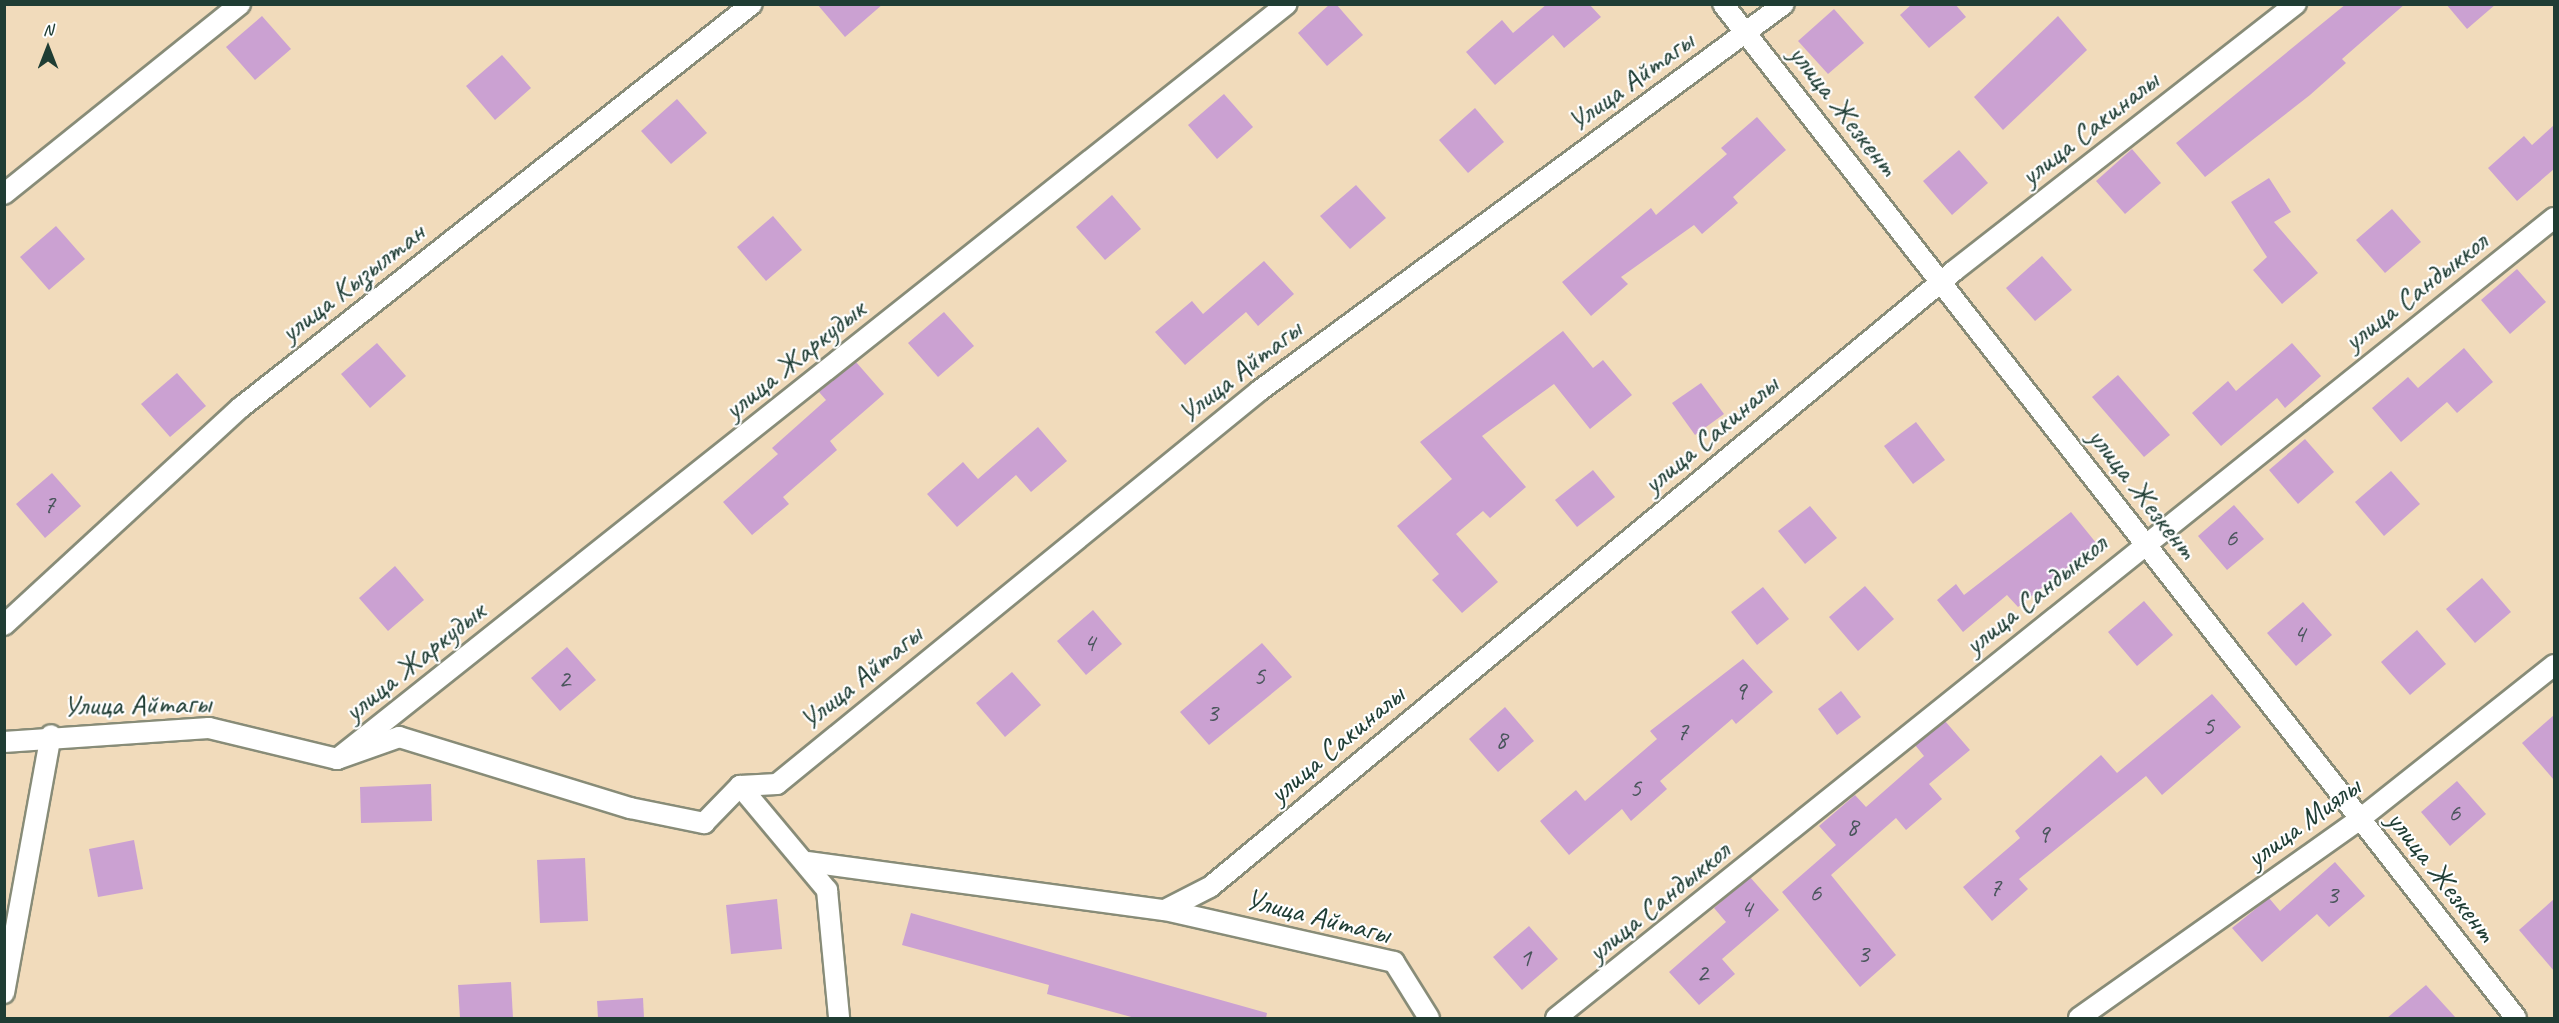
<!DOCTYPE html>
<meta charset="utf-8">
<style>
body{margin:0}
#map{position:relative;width:2559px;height:1023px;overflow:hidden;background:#f1dbbb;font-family:Caveat,sans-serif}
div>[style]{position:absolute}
.building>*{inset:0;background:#cba1d2}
.roads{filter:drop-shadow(2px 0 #888c78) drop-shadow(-2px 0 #888c78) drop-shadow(0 2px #888c78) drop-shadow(0 -2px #888c78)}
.minor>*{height:20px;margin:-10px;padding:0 10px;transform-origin:10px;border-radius:10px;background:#fff}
span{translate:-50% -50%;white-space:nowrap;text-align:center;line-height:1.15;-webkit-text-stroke:4.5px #fff;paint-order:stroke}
.number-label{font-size:27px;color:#4a565c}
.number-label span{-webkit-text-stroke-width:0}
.street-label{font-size:30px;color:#1f3d34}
.frame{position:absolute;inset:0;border:6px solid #1f3d34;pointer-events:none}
.north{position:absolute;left:18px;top:18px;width:60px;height:60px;-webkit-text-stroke:4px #fff;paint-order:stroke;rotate:0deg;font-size:16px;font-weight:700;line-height:24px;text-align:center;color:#1f3d34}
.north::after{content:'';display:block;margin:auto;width:21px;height:27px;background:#1f3d34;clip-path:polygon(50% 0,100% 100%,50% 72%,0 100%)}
</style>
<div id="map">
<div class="building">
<i style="clip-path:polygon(817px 4px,883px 4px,845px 37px)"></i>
<i style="clip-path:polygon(1330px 4px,1336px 4px,1363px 35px,1327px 66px,1298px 33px)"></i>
<i style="clip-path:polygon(1547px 4px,1589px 4px,1601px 17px,1564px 48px,1553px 35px,1495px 85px,1466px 52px,1502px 20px,1513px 33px)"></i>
<i style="clip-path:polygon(1912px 4px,1955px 4px,1966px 17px,1929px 48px,1900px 15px)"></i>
<i style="clip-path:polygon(2346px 4px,2405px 4px,2342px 59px,2346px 63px,2310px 95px,2205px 177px,2176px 143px)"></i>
<i style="clip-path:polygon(2446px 4px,2496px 4px,2467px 29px)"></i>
<i style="clip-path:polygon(1834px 9px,1864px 43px,1828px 74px,1798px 41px)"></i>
<i style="clip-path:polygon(262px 16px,291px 49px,255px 80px,226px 47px)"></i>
<i style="clip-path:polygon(2058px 16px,2087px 50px,2003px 130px,1974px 97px)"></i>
<i style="clip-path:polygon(502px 55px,531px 88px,495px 120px,466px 86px)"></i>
<i style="clip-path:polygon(1224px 94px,1253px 127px,1217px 159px,1188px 125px)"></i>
<i style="clip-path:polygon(677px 99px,707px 133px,671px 164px,641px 131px)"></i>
<i style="clip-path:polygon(1475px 108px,1504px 142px,1468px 173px,1439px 140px)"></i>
<i style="clip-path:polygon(1757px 117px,1786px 150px,1733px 197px,1738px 203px,1702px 234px,1694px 225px,1621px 277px,1628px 284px,1591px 316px,1562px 282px,1651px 208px,1656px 215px,1727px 154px,1721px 148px)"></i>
<i style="clip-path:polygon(2554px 125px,2554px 169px,2517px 201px,2488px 168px,2524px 136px,2532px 145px)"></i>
<i style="clip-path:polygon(2132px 149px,2161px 183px,2125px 214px,2096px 181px)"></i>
<i style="clip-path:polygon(1959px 150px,1988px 183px,1952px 215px,1923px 181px)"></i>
<i style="clip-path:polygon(2269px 178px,2291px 212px,2274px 222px,2318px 273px,2282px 304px,2253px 270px,2267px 257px,2231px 202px)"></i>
<i style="clip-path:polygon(1356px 185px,1386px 218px,1350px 249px,1320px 216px)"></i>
<i style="clip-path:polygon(1112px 195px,1141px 229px,1105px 260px,1076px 227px)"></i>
<i style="clip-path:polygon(2392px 209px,2421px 242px,2385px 273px,2356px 240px)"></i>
<i style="clip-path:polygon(773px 216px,802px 250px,766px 281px,737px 247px)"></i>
<i style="clip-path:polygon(56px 226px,85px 259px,49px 290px,20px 257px)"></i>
<i style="clip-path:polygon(2042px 256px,2072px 290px,2035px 321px,2006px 288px)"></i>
<i style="clip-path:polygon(1264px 261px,1294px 294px,1258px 326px,1246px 312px,1185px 365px,1155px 332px,1192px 301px,1203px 314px)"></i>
<i style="clip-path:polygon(2517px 269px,2546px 302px,2510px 334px,2481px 300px)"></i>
<i style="clip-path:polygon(944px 312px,974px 346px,938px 377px,908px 343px)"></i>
<i style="clip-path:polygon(1563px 331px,1593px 368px,1603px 360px,1632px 395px,1590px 429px,1554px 384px,1482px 436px,1526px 487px,1490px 518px,1483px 511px,1456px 534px,1498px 582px,1462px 613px,1432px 580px,1439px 574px,1397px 526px,1452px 479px,1420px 442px)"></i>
<i style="clip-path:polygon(377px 343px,406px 376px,370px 408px,341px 374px)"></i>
<i style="clip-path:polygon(2292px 343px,2321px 376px,2285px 408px,2277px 398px,2221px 446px,2192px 413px,2228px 381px,2236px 391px)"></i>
<i style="clip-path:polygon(2464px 348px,2493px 382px,2457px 413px,2447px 402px,2401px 442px,2372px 408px,2408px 377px,2418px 388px)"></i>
<i style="clip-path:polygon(856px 362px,884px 394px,830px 441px,837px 450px,783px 497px,789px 504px,752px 535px,723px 502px,778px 454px,772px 448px,826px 400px,819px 392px)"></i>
<i style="clip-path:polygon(177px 373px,206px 406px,170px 437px,141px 404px)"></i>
<i style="clip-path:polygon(2118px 375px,2170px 435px,2144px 457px,2092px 397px)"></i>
<i style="clip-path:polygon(1701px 383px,1724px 414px,1695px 435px,1672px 403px)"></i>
<i style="clip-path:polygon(1916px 422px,1945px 460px,1913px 484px,1884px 446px)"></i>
<i style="clip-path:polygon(1038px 427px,1067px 461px,1031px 492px,1016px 475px,957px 527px,927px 494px,963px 462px,978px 479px)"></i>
<i style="clip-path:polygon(2305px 439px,2334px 472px,2298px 504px,2269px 470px)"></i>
<i style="clip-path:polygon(1593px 470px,1615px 497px,1577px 527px,1555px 500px)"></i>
<i style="clip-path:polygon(2391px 471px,2420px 504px,2384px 536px,2355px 502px)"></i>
<i style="clip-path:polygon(52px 473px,81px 506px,45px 538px,16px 504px)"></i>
<i style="clip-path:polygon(2234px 505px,2264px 539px,2227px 570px,2198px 536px)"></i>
<i style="clip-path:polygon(1810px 506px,1837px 538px,1805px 564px,1778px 531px)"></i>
<i style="clip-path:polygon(2071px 512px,2097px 544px,2018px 607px,2007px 595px,1963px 632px,1937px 600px,1956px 584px,1964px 595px)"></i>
<i style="clip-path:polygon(395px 566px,424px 600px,388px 631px,359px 598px)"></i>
<i style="clip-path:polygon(2482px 578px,2511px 612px,2475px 643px,2446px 609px)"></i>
<i style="clip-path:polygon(1865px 586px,1894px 619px,1858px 651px,1829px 617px)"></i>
<i style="clip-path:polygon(1763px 587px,1789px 619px,1757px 645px,1731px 612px)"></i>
<i style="clip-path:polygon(2144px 601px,2173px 635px,2137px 666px,2108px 632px)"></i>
<i style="clip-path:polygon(2303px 602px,2332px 635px,2296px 666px,2267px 633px)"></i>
<i style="clip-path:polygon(1093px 610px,1122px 644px,1086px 675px,1057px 641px)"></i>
<i style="clip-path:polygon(2417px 630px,2446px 664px,2410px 695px,2381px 662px)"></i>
<i style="clip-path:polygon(1262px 643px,1292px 677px,1209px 745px,1180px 712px)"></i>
<i style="clip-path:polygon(567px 647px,596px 680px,560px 711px,531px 678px)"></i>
<i style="clip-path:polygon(1743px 659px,1773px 692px,1736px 724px,1732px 719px,1660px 781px,1667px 789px,1631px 821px,1622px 809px,1569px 855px,1540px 821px,1576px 790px,1585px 801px,1657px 739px,1650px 731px)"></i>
<i style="clip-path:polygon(1012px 672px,1041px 705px,1005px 737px,976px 703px)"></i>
<i style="clip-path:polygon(1841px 691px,1861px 717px,1837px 735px,1818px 709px)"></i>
<i style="clip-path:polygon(2212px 694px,2241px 727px,2162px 795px,2146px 776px,2019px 879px,2028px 889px,1992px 921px,1963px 887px,2020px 838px,2015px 831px,2101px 755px,2117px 773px)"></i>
<i style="clip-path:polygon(1505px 707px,1534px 741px,1498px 772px,1469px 739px)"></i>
<i style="clip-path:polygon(2554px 715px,2554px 780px,2522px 743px)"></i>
<i style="clip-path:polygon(1945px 721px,1970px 750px,1929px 784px,1942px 799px,1906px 830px,1896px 818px,1831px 875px,1896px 955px,1860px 987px,1782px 892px,1836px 845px,1819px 826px,1855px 795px,1866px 807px,1924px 756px,1915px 745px)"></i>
<i style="clip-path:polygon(2457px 781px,2486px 814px,2450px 846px,2421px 812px)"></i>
<i style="clip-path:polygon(431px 784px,432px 821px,361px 823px,360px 787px)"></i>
<i style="clip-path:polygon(134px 840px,143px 889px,98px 897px,89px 849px)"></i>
<i style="clip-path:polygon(585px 858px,588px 921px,540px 923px,537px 860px)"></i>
<i style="clip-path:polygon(2335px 862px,2365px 896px,2329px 927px,2317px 914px,2262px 962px,2232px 928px,2269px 898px,2280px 911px)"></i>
<i style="clip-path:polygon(1750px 877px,1779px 910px,1722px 959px,1735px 974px,1699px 1005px,1669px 972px,1726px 922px,1714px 908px)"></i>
<i style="clip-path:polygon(777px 899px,782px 949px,731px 954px,726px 905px)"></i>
<i style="clip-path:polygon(2554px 899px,2554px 971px,2519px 930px)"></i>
<i style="clip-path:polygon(911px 913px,1267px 1013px,1266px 1018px,1135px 1018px,1047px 994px,1049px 985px,902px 945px)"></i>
<i style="clip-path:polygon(1529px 926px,1558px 959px,1522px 990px,1493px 957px)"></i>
<i style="clip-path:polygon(511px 982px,513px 1018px,460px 1018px,458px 985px)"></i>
<i style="clip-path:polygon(2426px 985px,2456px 1018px,2387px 1018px)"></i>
<i style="clip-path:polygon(643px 998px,644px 1018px,598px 1018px,597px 1001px)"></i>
</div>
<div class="roads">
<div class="minor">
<i style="left:1723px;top:4px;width:1287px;rotate:51.97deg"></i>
<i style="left:4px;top:194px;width:303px;rotate:-38.8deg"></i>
<i style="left:4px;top:625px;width:321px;rotate:-42.6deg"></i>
<i style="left:240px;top:408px;width:652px;rotate:-38.28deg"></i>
<i style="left:4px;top:742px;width:205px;rotate:-3.9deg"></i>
<i style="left:209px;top:728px;width:132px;rotate:13.6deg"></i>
<i style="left:337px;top:759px;width:66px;rotate:-19.5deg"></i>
<i style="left:399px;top:737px;width:242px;rotate:17.1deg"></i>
<i style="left:630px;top:808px;width:76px;rotate:11.5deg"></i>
<i style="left:704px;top:823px;width:52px;rotate:-45.8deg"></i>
<i style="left:740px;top:786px;width:136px;rotate:50.1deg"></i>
<i style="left:827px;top:890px;width:129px;rotate:84.6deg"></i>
<i style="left:337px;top:759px;width:1213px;rotate:-38.48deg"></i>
<i style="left:740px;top:786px;width:37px;rotate:-3deg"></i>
<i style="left:777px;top:784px;width:622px;rotate:-39.19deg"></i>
<i style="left:1259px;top:391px;width:652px;rotate:-36.4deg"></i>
<i style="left:808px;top:862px;width:360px;rotate:7.7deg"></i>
<i style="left:1165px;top:910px;width:235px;rotate:12.8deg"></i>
<i style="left:1394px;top:962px;width:66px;rotate:58deg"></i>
<i style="left:1165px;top:910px;width:51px;rotate:-27.1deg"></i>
<i style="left:1210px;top:887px;width:966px;rotate:-39.62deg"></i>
<i style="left:1954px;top:271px;width:434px;rotate:-38deg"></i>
<i style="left:4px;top:993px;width:262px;rotate:-79.7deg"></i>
<i style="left:1556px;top:1018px;width:1279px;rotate:-38.72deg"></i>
<i style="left:2079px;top:1018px;width:344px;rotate:-35.3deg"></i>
<i style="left:2360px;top:819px;width:248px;rotate:-38.4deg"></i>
</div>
</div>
<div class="number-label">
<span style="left:49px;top:505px">7</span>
<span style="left:2231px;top:538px">6</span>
<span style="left:2299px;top:634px">4</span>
<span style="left:1089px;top:643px">4</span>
<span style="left:1259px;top:676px">5</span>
<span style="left:564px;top:679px">2</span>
<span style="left:1740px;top:691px">9</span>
<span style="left:1212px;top:713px">3</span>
<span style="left:2208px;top:726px">5</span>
<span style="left:1682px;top:732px">7</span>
<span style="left:1501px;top:740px">8</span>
<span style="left:1635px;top:788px">5</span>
<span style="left:2454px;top:813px">6</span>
<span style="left:1852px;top:827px">8</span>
<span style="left:2043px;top:834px">9</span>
<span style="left:1995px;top:888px">7</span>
<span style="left:1815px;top:893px">6</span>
<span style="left:2332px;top:895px">3</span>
<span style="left:1746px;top:909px">4</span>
<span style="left:1863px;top:954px">3</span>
<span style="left:1525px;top:958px">1</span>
<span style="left:1702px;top:973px">2</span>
</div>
<div class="street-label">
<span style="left:1630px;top:81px;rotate:-36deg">Улица Айтагы</span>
<span style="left:1844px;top:110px;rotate:52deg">улица Жезкент</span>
<span style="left:2089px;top:128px;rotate:-38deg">улица Сакиналы</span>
<span style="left:352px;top:282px;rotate:-38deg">улица Кызылтан</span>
<span style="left:2415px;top:291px;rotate:-38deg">улица Сандыккол</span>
<span style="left:794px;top:359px;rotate:-39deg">улица Жаркудык</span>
<span style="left:1239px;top:371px;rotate:-38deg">Улица Айтагы</span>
<span style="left:1710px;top:434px;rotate:-40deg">улица Сакиналы</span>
<span style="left:2143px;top:493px;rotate:52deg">улица Жезкент</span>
<span style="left:2035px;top:594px;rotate:-39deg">улица Сандыккол</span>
<span style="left:414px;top:661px;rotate:-39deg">улица Жаркудык</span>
<span style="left:860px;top:677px;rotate:-39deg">Улица Айтагы</span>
<span style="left:137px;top:704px;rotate:-1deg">Улица Айтагы</span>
<span style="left:1336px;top:744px;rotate:-40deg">улица Сакиналы</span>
<span style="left:2303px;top:822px;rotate:-36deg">улица Миялы</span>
<span style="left:2442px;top:876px;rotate:52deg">улица Жезкент</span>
<span style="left:1658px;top:901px;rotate:-39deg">улица Сандыккол</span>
<span style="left:1318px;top:916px;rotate:14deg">Улица Айтагы</span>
</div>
<div class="frame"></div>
<div class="north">N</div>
</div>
